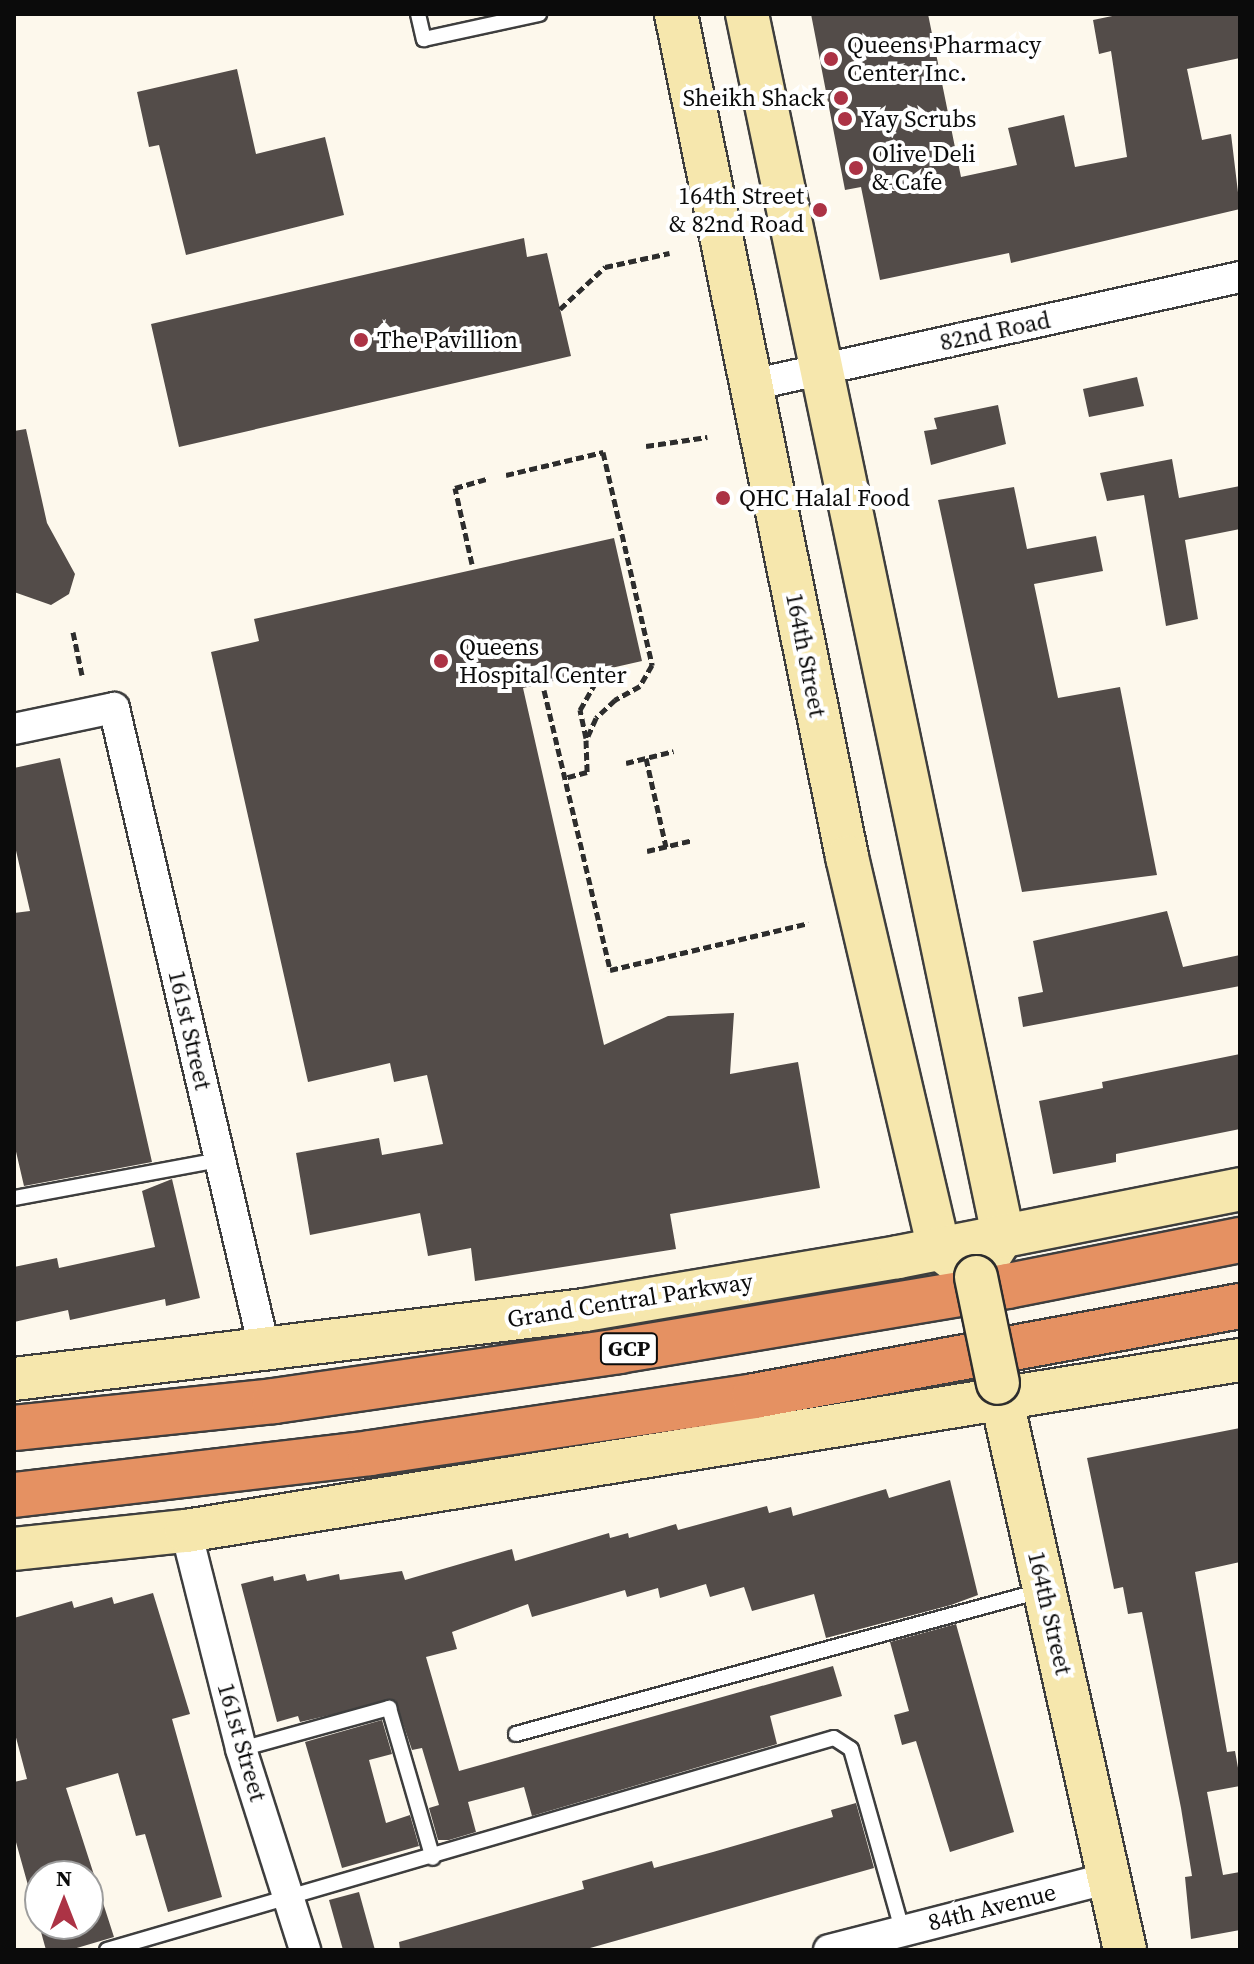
<!DOCTYPE html>
<style>
body{margin:0}
#map{position:relative;width:1254px;height:1964px;overflow:hidden;background:#fdf8ec;font-family:"Source Serif 4",serif}
div>[style]{position:absolute}
.building>*{inset:0;background:#534c49}
.path>*{height:5px;margin-top:-2.5px;transform-origin:0;background:repeating-linear-gradient(90deg,#2d2d2d 0 8px,transparent 0 12px)}
.roads{filter:drop-shadow(2px 0 #3e3e3e) drop-shadow(-2px 0 #3e3e3e) drop-shadow(0 2px #3e3e3e) drop-shadow(0 -2px #3e3e3e)}
.lane>*{height:14px;margin:-7px;padding:0 7px;transform-origin:7px;border-radius:7px;background:#fff}
.street>*{height:30px;margin:-15px;padding:0 15px;transform-origin:15px;border-radius:15px;background:#fff}
.secondary>*{height:42px;margin:-21px;padding:0 21px;transform-origin:21px;border-radius:21px;background:#f6e7ad}
.highway>*{height:44px;margin:-22px;padding:0 22px;transform-origin:22px;border-radius:22px;background:#e59162}
.bridges{filter:drop-shadow(2px 0 #2d2d2d) drop-shadow(-2px 0 #2d2d2d) drop-shadow(0 2px #2d2d2d) drop-shadow(0 -2px #2d2d2d)}
.secondary-bridge>*{height:42px;margin:-21px;padding:0 21px;transform-origin:21px;border-radius:21px;background:#f6e7ad}
.dots>*{width:22px;height:22px;translate:-50% -50%;box-sizing:border-box;border:4px solid #fff;border-radius:50%}
span{translate:-50% -50%;white-space:nowrap;text-align:center;line-height:1.15;-webkit-text-stroke:8px #fff;paint-order:stroke}
.shield-label span{padding:2px 6px;background:#fff;border:2px solid;border-radius:6px;-webkit-text-stroke-width:0}
.shield-label{font-size:22px;color:#0b0b0b;font-weight:700}
.poi-label{font-size:24px;color:#0b0b0b}
.left{translate:0 -50%;text-align:left}
.right{translate:-100% -50%;text-align:right}
.street-label{font-size:24px;color:#0b0b0b}
.frame{position:absolute;inset:0;border:16px solid #0b0b0b;pointer-events:none}
.north{position:absolute;left:24px;top:1860px;width:80px;height:80px;box-sizing:border-box;background:#fff;border:2px solid #9d9d9d;border-radius:50%;rotate:0deg;font-size:22px;font-weight:700;line-height:32px;text-align:center;color:#0b0b0b}
.north::after{content:'';display:block;margin:auto;width:28px;height:36px;background:#ac3345;clip-path:polygon(50% 0,100% 100%,50% 72%,0 100%)}
</style>
<div id="map">
<div class="building">
<i style="clip-path:polygon(811px 14px,928px 14px,961px 177px,1017px 165px,1008px 128px,1064px 115px,1075px 167px,1127px 157px,1111px 51px,1099px 54px,1093px 20px,1122px 14px,1240px 14px,1240px 58px,1187px 69px,1202px 140px,1231px 134px,1240px 209px,1011px 263px,1009px 253px,880px 280px,861px 187px,845px 190px)"></i>
<i style="clip-path:polygon(237px 69px,256px 154px,325px 137px,344px 215px,186px 255px,159px 145px,149px 147px,137px 92px)"></i>
<i style="clip-path:polygon(524px 238px,527px 257px,547px 253px,571px 356px,179px 447px,151px 324px)"></i>
<i style="clip-path:polygon(1137px 377px,1144px 406px,1089px 417px,1083px 389px)"></i>
<i style="clip-path:polygon(998px 405px,1006px 444px,931px 465px,924px 431px,937px 429px,934px 418px)"></i>
<i style="clip-path:polygon(26px 429px,47px 523px,75px 574px,69px 594px,51px 605px,14px 592px,14px 431px)"></i>
<i style="clip-path:polygon(1172px 459px,1179px 498px,1240px 486px,1240px 529px,1185px 540px,1198px 619px,1166px 626px,1144px 495px,1107px 501px,1100px 473px)"></i>
<i style="clip-path:polygon(1014px 487px,1027px 549px,1096px 536px,1103px 571px,1034px 584px,1058px 698px,1120px 687px,1157px 875px,1022px 892px,938px 500px)"></i>
<i style="clip-path:polygon(614px 538px,642px 661px,523px 688px,604px 1045px,668px 1016px,734px 1013px,730px 1074px,798px 1062px,820px 1188px,670px 1214px,676px 1249px,475px 1281px,471px 1248px,428px 1256px,420px 1213px,310px 1235px,296px 1153px,379px 1138px,382px 1155px,443px 1144px,427px 1075px,394px 1082px,390px 1063px,308px 1082px,211px 652px,259px 641px,254px 619px)"></i>
<i style="clip-path:polygon(60px 758px,152px 1162px,24px 1186px,14px 1143px,14px 913px,30px 911px,14px 842px,14px 768px)"></i>
<i style="clip-path:polygon(1167px 911px,1183px 967px,1240px 955px,1240px 986px,1023px 1027px,1018px 997px,1043px 992px,1033px 941px)"></i>
<i style="clip-path:polygon(1240px 1054px,1240px 1129px,1116px 1154px,1116px 1162px,1053px 1174px,1039px 1101px,1103px 1088px,1102px 1082px)"></i>
<i style="clip-path:polygon(172px 1179px,200px 1298px,166px 1306px,165px 1299px,70px 1320px,68px 1310px,14px 1322px,14px 1267px,57px 1258px,59px 1268px,155px 1247px,142px 1191px)"></i>
<i style="clip-path:polygon(1240px 1428px,1240px 1562px,1195px 1572px,1227px 1752px,1235px 1751px,1240px 1779px,1240px 1786px,1207px 1792px,1223px 1875px,1240px 1872px,1240px 1930px,1191px 1939px,1185px 1877px,1192px 1876px,1181px 1808px,1142px 1612px,1128px 1614px,1123px 1587px,1114px 1589px,1087px 1458px)"></i>
<i style="clip-path:polygon(950px 1480px,978px 1595px,951px 1605px,826px 1638px,814px 1594px,752px 1611px,744px 1587px,710px 1597px,706px 1584px,660px 1598px,658px 1588px,627px 1597px,625px 1590px,532px 1617px,528px 1604px,452px 1632px,457px 1649px,426px 1657px,459px 1771px,833px 1666px,842px 1696px,770px 1716px,777px 1744px,532px 1816px,524px 1787px,468px 1802px,476px 1832px,449px 1840px,438px 1840px,429px 1808px,439px 1805px,422px 1748px,412px 1750px,395px 1700px,300px 1722px,298px 1716px,277px 1722px,241px 1584px,273px 1576px,274px 1581px,305px 1574px,307px 1581px,339px 1574px,340px 1580px,402px 1571px,405px 1580px,512px 1549px,515px 1561px,609px 1533px,610px 1538px,628px 1533px,629px 1538px,676px 1524px,678px 1530px,767px 1506px,769px 1513px,791px 1507px,793px 1516px,886px 1489px,889px 1498px)"></i>
<i style="clip-path:polygon(evenodd,153px 1593px,190px 1714px,172px 1719px,222px 1897px,168px 1912px,145px 1834px,136px 1836px,118px 1773px,66px 1788px,114px 1937px,70px 1950px,46px 1950px,14px 1835px,14px 1782px,27px 1779px,14px 1730px,14px 1618px,72px 1601px,74px 1608px,112px 1597px,114px 1604px,153px 1593px,40px 1876px,88px 1876px,88px 1924px,40px 1924px,40px 1876px)"></i>
<i style="clip-path:polygon(956px 1624px,1014px 1832px,950px 1852px,916px 1741px,902px 1745px,894px 1715px,909px 1711px,890px 1642px)"></i>
<i style="clip-path:polygon(382px 1720px,392px 1754px,369px 1760px,386px 1823px,410px 1815px,419px 1846px,342px 1868px,305px 1742px)"></i>
<i style="clip-path:polygon(856px 1803px,874px 1868px,583px 1950px,400px 1950px,399px 1942px,584px 1889px,582px 1881px,652px 1861px,654px 1868px,713px 1852px,833px 1817px,831px 1810px)"></i>
<i style="clip-path:polygon(359px 1892px,375px 1950px,343px 1950px,329px 1900px)"></i>
</div>
<div class="path">
<i style="left:560px;top:309px;width:62px;rotate:-43deg"></i>
<i style="left:605px;top:267px;width:66px;rotate:-12.2deg"></i>
<i style="left:646px;top:446px;width:62px;rotate:-8.4deg"></i>
<i style="left:506px;top:475px;width:100px;rotate:-13.3deg"></i>
<i style="left:603px;top:452px;width:219px;rotate:77deg"></i>
<i style="left:652px;top:665px;width:24px;rotate:120deg"></i>
<i style="left:640px;top:686px;width:29px;rotate:151deg"></i>
<i style="left:615px;top:700px;width:26px;rotate:137deg"></i>
<i style="left:596px;top:718px;width:24px;rotate:114deg"></i>
<i style="left:586px;top:740px;width:32px;rotate:88deg"></i>
<i style="left:587px;top:772px;width:23px;rotate:165deg"></i>
<i style="left:472px;top:564px;width:78px;rotate:-102.6deg"></i>
<i style="left:455px;top:488px;width:33px;rotate:-16deg"></i>
<i style="left:73px;top:632px;width:44px;rotate:78.2deg"></i>
<i style="left:544px;top:690px;width:288px;rotate:76.7deg"></i>
<i style="left:610px;top:970px;width:204px;rotate:-13.3deg"></i>
<i style="left:586px;top:738px;width:29px;rotate:-102deg"></i>
<i style="left:580px;top:710px;width:43px;rotate:-60.4deg"></i>
<i style="left:646px;top:758px;width:91px;rotate:77.3deg"></i>
<i style="left:626px;top:763px;width:49px;rotate:-14deg"></i>
<i style="left:647px;top:851px;width:47px;rotate:-13.4deg"></i>
</div>
<div class="roads">
<div class="lane">
<i style="left:418px;top:14px;width:26px;rotate:77deg"></i>
<i style="left:424px;top:39px;width:118px;rotate:-12.3deg"></i>
<i style="left:14px;top:1198px;width:209px;rotate:-10.5deg"></i>
<i style="left:516px;top:1734px;width:543px;rotate:-15.26deg"></i>
<i style="left:241px;top:1749px;width:154px;rotate:-15.5deg"></i>
<i style="left:389px;top:1708px;width:156px;rotate:73.7deg"></i>
<i style="left:107px;top:1950px;width:757px;rotate:-16.26deg"></i>
<i style="left:834px;top:1738px;width:20px;rotate:33deg"></i>
<i style="left:851px;top:1749px;width:187px;rotate:74.2deg"></i>
</div>
<div class="street">
<i style="left:751px;top:385px;width:501px;rotate:-12.45deg"></i>
<i style="left:14px;top:729px;width:102px;rotate:-11.9deg"></i>
<i style="left:114px;top:708px;width:661px;rotate:76.8deg"></i>
<i style="left:186px;top:1531px;width:225px;rotate:75.8deg"></i>
<i style="left:241px;top:1749px;width:211px;rotate:72.3deg"></i>
<i style="left:829px;top:1950px;width:289px;rotate:-14.4deg"></i>
</div>
<div class="secondary">
<i style="left:676px;top:14px;width:860px;rotate:78.53deg"></i>
<i style="left:847px;top:857px;width:402px;rotate:76.8deg"></i>
<i style="left:939px;top:1248px;width:47px;rotate:38.1deg"></i>
<i style="left:976px;top:1277px;width:50px;rotate:-57.3deg"></i>
<i style="left:1003px;top:1235px;width:1248px;rotate:-101.84deg"></i>
<i style="left:14px;top:1379px;width:575px;rotate:-6.89deg"></i>
<i style="left:585px;top:1310px;width:317px;rotate:-9.6deg"></i>
<i style="left:898px;top:1257px;width:349px;rotate:-11.2deg"></i>
<i style="left:998px;top:1383px;width:581px;rotate:77.37deg"></i>
<i style="left:14px;top:1549px;width:173px;rotate:-6deg"></i>
<i style="left:186px;top:1531px;width:1068px;rotate:-9.22deg"></i>
</div>
<div class="highway">
<i style="left:14px;top:1428px;width:261px;rotate:-5.9deg"></i>
<i style="left:274px;top:1401px;width:349px;rotate:-8.2deg"></i>
<i style="left:619px;top:1351px;width:394px;rotate:-9.5deg"></i>
<i style="left:1008px;top:1286px;width:237px;rotate:-11.2deg"></i>
<i style="left:14px;top:1495px;width:358px;rotate:-6.7deg"></i>
<i style="left:370px;top:1453px;width:388px;rotate:-8.4deg"></i>
<i style="left:754px;top:1396px;width:494px;rotate:-10.5deg"></i>
</div>
</div>
<div class="bridges">
<div class="secondary-bridge">
<i style="left:976px;top:1277px;width:108px;rotate:78.3deg"></i>
</div>
</div>
<div class="dots">
<i style="left:831px;top:59px;background:#ac3345"></i>
<i style="left:841px;top:98px;background:#ac3345"></i>
<i style="left:845px;top:119px;background:#ac3345"></i>
<i style="left:856px;top:168px;background:#ac3345"></i>
<i style="left:820px;top:210px;background:#ac3345"></i>
<i style="left:361px;top:340px;background:#ac3345"></i>
<i style="left:723px;top:498px;background:#ac3345"></i>
<i style="left:441px;top:661px;background:#ac3345"></i>
</div>
<div class="shield-label">
<span style="left:629px;top:1349px">GCP</span>
</div>
<div class="poi-label">
<span class="left" style="left:847px;top:59px">Queens Pharmacy<br>Center Inc.</span>
<span class="right" style="left:825px;top:98px">Sheikh Shack</span>
<span class="left" style="left:861px;top:119px">Yay Scrubs</span>
<span class="left" style="left:872px;top:168px">Olive Deli<br>&amp; Cafe</span>
<span class="right" style="left:804px;top:210px">164th Street<br>&amp; 82nd Road</span>
<span class="left" style="left:377px;top:340px">The Pavillion</span>
<span class="left" style="left:739px;top:498px">QHC Halal Food</span>
<span class="left" style="left:459px;top:661px">Queens<br>Hospital Center</span>
</div>
<div class="street-label">
<span style="left:995px;top:331px;rotate:-12deg">82nd Road</span>
<span style="left:806px;top:655px;rotate:79deg">164th Street</span>
<span style="left:190px;top:1030px;rotate:77deg">161st Street</span>
<span style="left:630px;top:1300px;rotate:-9deg">Grand Central Parkway</span>
<span style="left:1050px;top:1613px;rotate:77deg">164th Street</span>
<span style="left:242px;top:1742px;rotate:74deg">161st Street</span>
<span style="left:992px;top:1907px;rotate:-14deg">84th Avenue</span>
</div>
<div class="frame"></div>
<div class="north">N</div>
</div>
